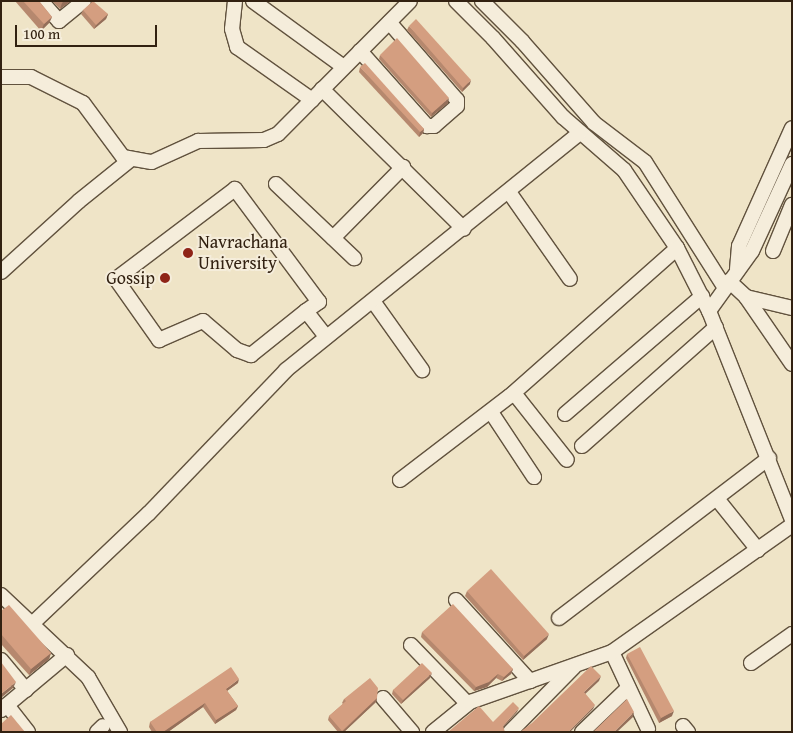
<!DOCTYPE html>
<style>
body{margin:0}
#map{position:relative;width:793px;height:733px;overflow:hidden;background:#efe4c7;font-family:"Gentium Book Plus",serif}
div>[style]{position:absolute}
.roads{filter:drop-shadow(1px 0 #61523e) drop-shadow(-1px 0 #61523e) drop-shadow(0 1px #61523e) drop-shadow(0 -1px #61523e)}
.minor>*{height:14px;margin:-7px;padding:0 7px;transform-origin:7px;border-radius:7px;background:#f5eddb}
.wall>*{inset:0;background:#b6886e}
.shaded-wall>*{inset:0;background:#946f5a}
.building>*{inset:0;background:#d49e80}
.dots>*{width:14px;height:14px;translate:-50% -50%;box-sizing:border-box;border:2px solid #f5eddb;border-radius:50%}
span{translate:-50% -50%;white-space:nowrap;text-align:center;line-height:1.15;-webkit-text-stroke:4px #f5eddb;paint-order:stroke}
.poi-label{font-size:18px;color:#322111}
.left{translate:0 -50%;text-align:left}
.right{translate:-100% -50%;text-align:right}
.frame{position:absolute;inset:0;border:2px solid #322111;pointer-events:none}
.scale{position:absolute;left:15px;top:25px;width:142px;height:22px;box-sizing:border-box;border:2px solid #322111;border-top:0;padding-left:6px;font-size:15px;line-height:18px;white-space:nowrap;color:#322111;-webkit-text-stroke:4px #f5eddb;paint-order:stroke}
</style>
<div id="map">
<div class="roads">
<div class="minor">
<i style="left:41px;top:1px;width:27px;rotate:48deg"></i>
<i style="left:59px;top:21px;width:32px;rotate:-39deg"></i>
<i style="left:235px;top:1px;width:28px;rotate:96deg"></i>
<i style="left:232px;top:29px;width:19px;rotate:74deg"></i>
<i style="left:237px;top:47px;width:92px;rotate:35.2deg"></i>
<i style="left:253px;top:1px;width:112px;rotate:36deg"></i>
<i style="left:456px;top:1px;width:52px;rotate:45deg"></i>
<i style="left:493px;top:38px;width:106px;rotate:48.5deg"></i>
<i style="left:563px;top:117px;width:81px;rotate:41deg"></i>
<i style="left:624px;top:170px;width:94px;rotate:55.8deg"></i>
<i style="left:677px;top:248px;width:71px;rotate:63.1deg"></i>
<i style="left:709px;top:311px;width:225px;rotate:68.3deg"></i>
<i style="left:482px;top:1px;width:57px;rotate:45deg"></i>
<i style="left:522px;top:41px;width:109px;rotate:48.7deg"></i>
<i style="left:594px;top:123px;width:64px;rotate:37.4deg"></i>
<i style="left:645px;top:162px;width:149px;rotate:57.6deg"></i>
<i style="left:360px;top:51px;width:101px;rotate:48.2deg"></i>
<i style="left:427px;top:126px;width:7px"></i>
<i style="left:434px;top:126px;width:30px;rotate:-41deg"></i>
<i style="left:457px;top:106px;width:6px;rotate:-90deg"></i>
<i style="left:457px;top:100px;width:103px;rotate:-131.1deg"></i>
<i style="left:1px;top:77px;width:30px"></i>
<i style="left:31px;top:77px;width:58px;rotate:26.6deg"></i>
<i style="left:83px;top:103px;width:67px;rotate:53.5deg"></i>
<i style="left:123px;top:157px;width:29px;rotate:10deg"></i>
<i style="left:152px;top:162px;width:51px;rotate:-24.5deg"></i>
<i style="left:198px;top:141px;width:66px;rotate:-0.9deg"></i>
<i style="left:264px;top:140px;width:15px;rotate:-23deg"></i>
<i style="left:278px;top:134px;width:187px;rotate:-45.2deg"></i>
<i style="left:322px;top:89px;width:199px;rotate:44.6deg"></i>
<i style="left:276px;top:184px;width:108px;rotate:43.5deg"></i>
<i style="left:509px;top:192px;width:106px;rotate:55deg"></i>
<i style="left:333px;top:238px;width:100px;rotate:-45.4deg"></i>
<i style="left:773px;top:251px;width:50px;rotate:-67.6deg"></i>
<i style="left:737px;top:269px;width:23px;rotate:-85deg"></i>
<i style="left:739px;top:246px;width:129px;rotate:-65.8deg"></i>
<i style="left:1px;top:272px;width:105px;rotate:-42.3deg"></i>
<i style="left:79px;top:201px;width:65px;rotate:-38.8deg"></i>
<i style="left:729px;top:281px;width:23px;rotate:43deg"></i>
<i style="left:746px;top:297px;width:81px;rotate:55.5deg"></i>
<i style="left:746px;top:297px;width:47px;rotate:13.4deg"></i>
<i style="left:373px;top:301px;width:85px;rotate:54.6deg"></i>
<i style="left:306px;top:311px;width:16px;rotate:-35deg"></i>
<i style="left:319px;top:302px;width:141px;rotate:-126.6deg"></i>
<i style="left:235px;top:189px;width:149px;rotate:142.9deg"></i>
<i style="left:116px;top:279px;width:75px;rotate:54.8deg"></i>
<i style="left:159px;top:340px;width:48px;rotate:-23.4deg"></i>
<i style="left:203px;top:321px;width:45px;rotate:40.5deg"></i>
<i style="left:237px;top:350px;width:15px;rotate:20deg"></i>
<i style="left:251px;top:355px;width:70px;rotate:-38.7deg"></i>
<i style="left:306px;top:311px;width:33px;rotate:52deg"></i>
<i style="left:709px;top:311px;width:74px;rotate:-54.4deg"></i>
<i style="left:752px;top:251px;width:96px;rotate:-65.3deg"></i>
<i style="left:514px;top:393px;width:85px;rotate:51.7deg"></i>
<i style="left:491px;top:412px;width:78px;rotate:56.5deg"></i>
<i style="left:565px;top:414px;width:181px;rotate:-40.7deg"></i>
<i style="left:582px;top:446px;width:179px;rotate:-41.6deg"></i>
<i style="left:400px;top:480px;width:138px;rotate:-37.4deg"></i>
<i style="left:510px;top:396px;width:223px;rotate:-41.5deg"></i>
<i style="left:718px;top:500px;width:64px;rotate:51.3deg"></i>
<i style="left:1px;top:595px;width:120px;rotate:43.3deg"></i>
<i style="left:88px;top:677px;width:64px;rotate:59.8deg"></i>
<i style="left:456px;top:600px;width:110px;rotate:47.6deg"></i>
<i style="left:559px;top:618px;width:264px;rotate:-37.3deg"></i>
<i style="left:32px;top:624px;width:161px;rotate:-43.5deg"></i>
<i style="left:149px;top:513px;width:198px;rotate:-46.2deg"></i>
<i style="left:286px;top:370px;width:378px;rotate:-38.9deg"></i>
<i style="left:411px;top:645px;width:81px;rotate:46deg"></i>
<i style="left:612px;top:652px;width:85px;rotate:64.9deg"></i>
<i style="left:1px;top:660px;width:39px;rotate:50deg"></i>
<i style="left:751px;top:663px;width:50px;rotate:-35.3deg"></i>
<i style="left:383px;top:698px;width:45px;rotate:49.5deg"></i>
<i style="left:7px;top:705px;width:34px;rotate:52deg"></i>
<i style="left:1px;top:710px;width:86px;rotate:-39.8deg"></i>
<i style="left:683px;top:726px;width:8px;rotate:50deg"></i>
<i style="left:97px;top:732px;width:8px;rotate:-45deg"></i>
<i style="left:433px;top:732px;width:48px;rotate:-39deg"></i>
<i style="left:470px;top:702px;width:151px;rotate:-19.4deg"></i>
<i style="left:612px;top:652px;width:220px;rotate:-35.2deg"></i>
<i style="left:510px;top:732px;width:91px;rotate:-45.4deg"></i>
<i style="left:582px;top:732px;width:64px;rotate:-43.7deg"></i>
</div>
</div>
<div class="wall">
<i style="clip-path:polygon(15px 1px,39px 1px,52px 17px,49px 23px,41px 31px)"></i>
<i style="clip-path:polygon(52px 1px,71px 1px,60px 9px)"></i>
<i style="clip-path:polygon(83px 10px,108px 14px,106px 19px,94px 29px,81px 14px)"></i>
<i style="clip-path:polygon(409px 26px,470px 84px,462px 92px,407px 30px)"></i>
<i style="clip-path:polygon(380px 55px,448px 103px,431px 117px,379px 59px)"></i>
<i style="clip-path:polygon(360px 67px,424px 129px,423px 133px,419px 137px,359px 72px)"></i>
<i style="clip-path:polygon(467px 591px,547px 639px,523px 660px,465px 596px)"></i>
<i style="clip-path:polygon(1px 611px,51px 653px,49px 659px,29px 675px,1px 644px)"></i>
<i style="clip-path:polygon(422px 632px,513px 669px,511px 674px,502px 681px,496px 678px,487px 687px,474px 691px,421px 637px)"></i>
<i style="clip-path:polygon(627px 654px,672px 716px,659px 723px,626px 658px)"></i>
<i style="clip-path:polygon(430px 678px,401px 704px,392px 694px,393px 690px)"></i>
<i style="clip-path:polygon(238px 683px,227px 691px,238px 706px,236px 710px,215px 724px,203px 707px,168px 732px,152px 732px,149px 727px,150px 722px)"></i>
<i style="clip-path:polygon(377px 698px,376px 702px,344px 732px,338px 732px,328px 720px,329px 716px,343px 704px,342px 703px,344px 699px)"></i>
</div>
<div class="shaded-wall">
<i style="clip-path:polygon(64px 1px,71px 1px,60px 9px,62px 3px)"></i>
<i style="clip-path:polygon(108px 14px,106px 19px,94px 29px,96px 25px)"></i>
<i style="clip-path:polygon(52px 17px,49px 23px,41px 31px,44px 24px)"></i>
<i style="clip-path:polygon(471px 80px,470px 84px,462px 92px,463px 88px)"></i>
<i style="clip-path:polygon(449px 98px,448px 103px,431px 117px,432px 113px)"></i>
<i style="clip-path:polygon(424px 129px,423px 133px,419px 137px,420px 132px)"></i>
<i style="clip-path:polygon(549px 634px,547px 639px,523px 660px,524px 656px)"></i>
<i style="clip-path:polygon(51px 653px,49px 659px,29px 675px,31px 669px)"></i>
<i style="clip-path:polygon(513px 669px,511px 674px,502px 681px,504px 677px)"></i>
<i style="clip-path:polygon(432px 673px,430px 678px,401px 704px,403px 700px)"></i>
<i style="clip-path:polygon(498px 674px,496px 678px,487px 687px,474px 691px,476px 687px)"></i>
<i style="clip-path:polygon(601px 676px,599px 681px,582px 697px,584px 692px)"></i>
<i style="clip-path:polygon(239px 679px,238px 683px,224px 693px,226px 689px)"></i>
<i style="clip-path:polygon(16px 682px,13px 688px,1px 698px,1px 694px)"></i>
<i style="clip-path:polygon(377px 698px,376px 702px,344px 732px,342px 732px)"></i>
<i style="clip-path:polygon(205px 703px,203px 707px,168px 732px,163px 732px)"></i>
<i style="clip-path:polygon(595px 705px,593px 709px,570px 732px,568px 732px)"></i>
<i style="clip-path:polygon(238px 706px,236px 710px,215px 724px,216px 720px)"></i>
<i style="clip-path:polygon(519px 708px,517px 712px,501px 730px,503px 726px)"></i>
<i style="clip-path:polygon(674px 711px,672px 716px,659px 723px,661px 718px)"></i>
<i style="clip-path:polygon(634px 712px,633px 717px,617px 732px,614px 732px)"></i>
</div>
<div class="building">
<i style="clip-path:polygon(23px 1px,39px 1px,52px 17px,44px 24px)"></i>
<i style="clip-path:polygon(93px 1px,108px 14px,96px 25px,83px 10px)"></i>
<i style="clip-path:polygon(416px 19px,471px 80px,463px 88px,409px 26px)"></i>
<i style="clip-path:polygon(397px 38px,449px 98px,432px 113px,380px 55px)"></i>
<i style="clip-path:polygon(365px 63px,424px 129px,420px 132px,360px 67px)"></i>
<i style="clip-path:polygon(491px 569px,549px 634px,524px 656px,467px 591px)"></i>
<i style="clip-path:polygon(453px 604px,513px 669px,504px 677px,498px 674px,489px 682px,476px 687px,422px 632px)"></i>
<i style="clip-path:polygon(9px 605px,51px 653px,31px 669px,1px 634px,1px 611px)"></i>
<i style="clip-path:polygon(640px 647px,674px 711px,661px 718px,627px 654px)"></i>
<i style="clip-path:polygon(1px 662px,16px 682px,1px 694px)"></i>
<i style="clip-path:polygon(422px 663px,432px 673px,403px 700px,393px 690px)"></i>
<i style="clip-path:polygon(591px 666px,601px 676px,584px 692px,595px 705px,568px 732px,520px 732px,532px 723px)"></i>
<i style="clip-path:polygon(231px 667px,239px 679px,226px 689px,238px 706px,216px 720px,205px 703px,163px 732px,157px 732px,150px 722px)"></i>
<i style="clip-path:polygon(370px 678px,378px 688px,377px 698px,342px 731px,329px 716px,346px 701px,344px 699px)"></i>
<i style="clip-path:polygon(627px 699px,634px 712px,614px 732px,593px 732px)"></i>
<i style="clip-path:polygon(513px 702px,519px 708px,503px 726px,505px 732px,480px 732px,479px 731px,478px 732px,448px 732px,479px 706px,493px 722px)"></i>
<i style="clip-path:polygon(11px 715px,25px 732px,1px 732px,1px 724px)"></i>
</div>
<div class="dots">
<i style="left:188px;top:253px;background:#8f2418"></i>
<i style="left:165px;top:278px;background:#8f2418"></i>
</div>
<div class="poi-label">
<span class="left" style="left:198px;top:253px">Navrachana<br>University</span>
<span class="right" style="left:155px;top:278px">Gossip</span>
</div>
<div class="frame"></div>
<div class="scale">100 m</div>
</div>
